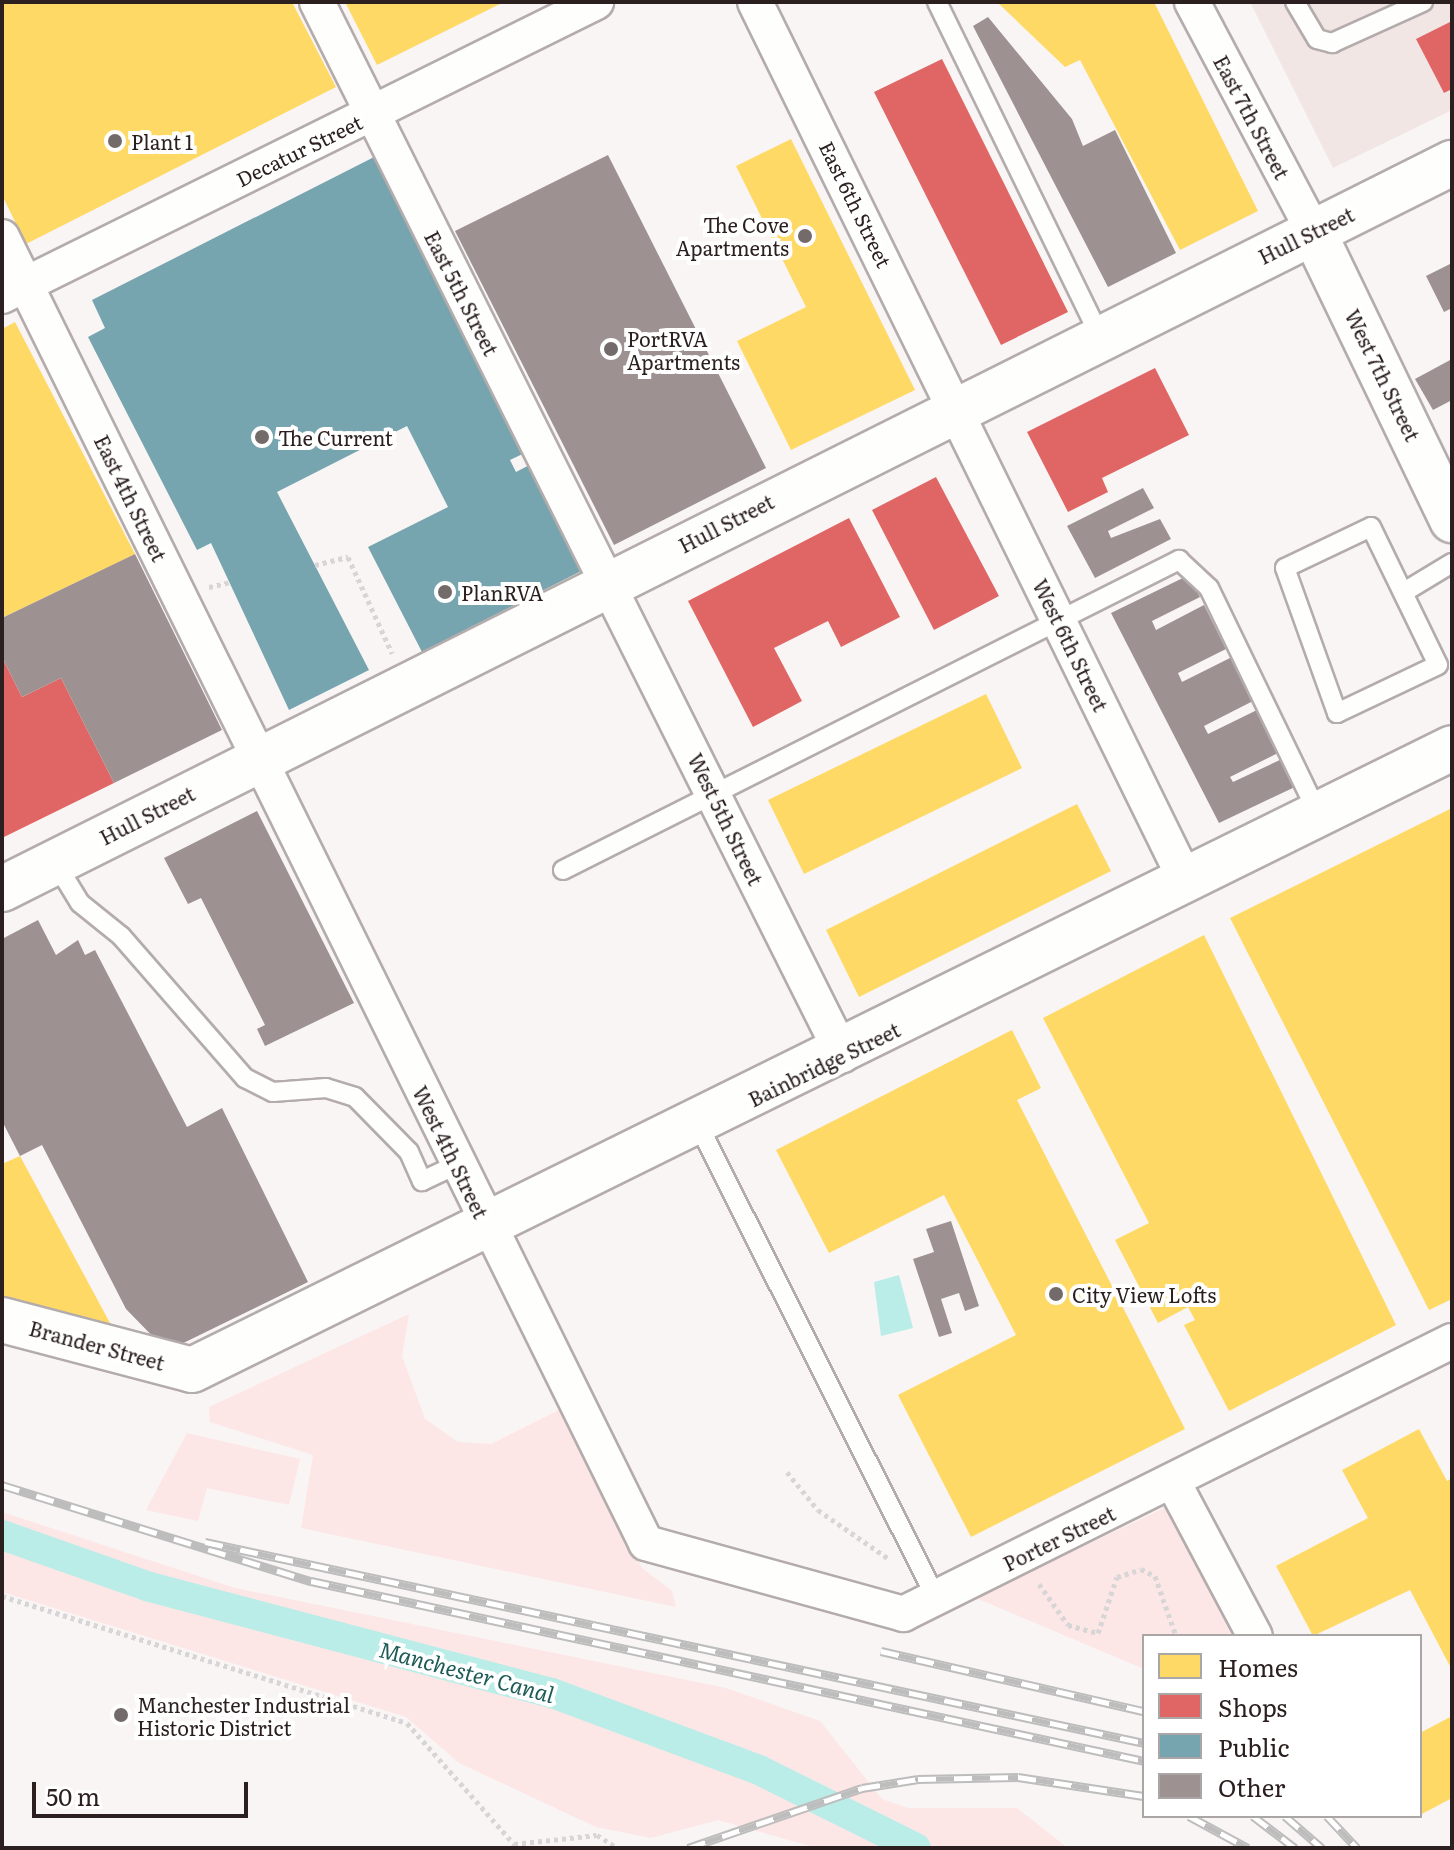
<!DOCTYPE html>
<style>
body{margin:0}
#map{position:relative;width:1454px;height:1850px;overflow:hidden;background:#f9f5f4;font-family:Literata,serif}
div>[style]{position:absolute}
.built>*{inset:0;background:#f2e6e5}
.green>*{inset:0;background:#fce7e6}
.water>*{inset:0;background:#baede7}
.homes>*{inset:0;background:#ffd966}
.shops>*{inset:0;background:#e06666}
.public>*{inset:0;background:#76a5af}
.canal>*{height:30px;margin:-15px;padding:0 15px;transform-origin:15px;border-radius:15px;background:#baede7}
.building>*{inset:0;background:#9d9191}
.path>*{height:5px;margin-top:-2.5px;transform-origin:0;background:repeating-linear-gradient(90deg,#d7d5d5 0 4px,transparent 0 8px)}
.roads{filter:drop-shadow(2px 0 #b4acac) drop-shadow(-2px 0 #b4acac) drop-shadow(0 2px #b4acac) drop-shadow(0 -2px #b4acac)}
.lane>*{height:18px;margin:-9px;padding:0 9px;transform-origin:9px;border-radius:9px;background:#fefefd}
.street>*{height:34px;margin:-17px;padding:0 17px;transform-origin:17px;border-radius:17px;background:#fefefd}
.secondary>*{height:44px;margin:-22px;padding:0 22px;transform-origin:22px;border-radius:22px;background:#fefefd}
.primary>*{height:44px;margin:-22px;padding:0 22px;transform-origin:22px;border-radius:22px;background:#fefefd}
.rail>*{height:9px;margin-top:-4.5px;transform-origin:0;background:repeating-linear-gradient(90deg,#fff 0 18px,#bebdbd 0 36px);box-sizing:border-box;border-block:2px solid #bebdbd}
.dots>*{width:22px;height:22px;translate:-50% -50%;box-sizing:border-box;border:4px solid #fff;border-radius:50%}
span{translate:-50% -50%;white-space:nowrap;text-align:center;line-height:1.15;-webkit-text-stroke:8px #fff;paint-order:stroke}
.street-label{font-size:20px;color:#2b201f}
.poi-label{font-size:20px;color:#2b201f}
.left{translate:0 -50%;text-align:left}
.right{translate:-100% -50%;text-align:right}
.water-label{font-size:22px;color:#1d5b56;font-style:italic}
.frame{position:absolute;inset:0;border:4px solid #2b201f;pointer-events:none}
.legend{position:absolute;left:1142px;top:1634px;width:280px;height:184px;box-sizing:border-box;background:#fff;border:2px solid #aaa6a5;margin:0;padding:10px 14px;list-style:none;font-size:24px;color:#2b201f}
.legend li{display:flex;align-items:center;gap:16px;height:40px}
.legend b{width:40px;border:2px solid #aaa6a5}
.scale{position:absolute;left:32px;top:1782px;width:216px;height:36px;box-sizing:border-box;border:4px solid #2b201f;border-top:0;padding-left:10px;font-size:24px;line-height:28px;white-space:nowrap;color:#2b201f;-webkit-text-stroke:6px #fff;paint-order:stroke}
</style>
<div id="map">
<div class="built">
<i style="clip-path:polygon(1250px 2px,1452px 2px,1452px 110px,1333px 168px)"></i>
</div>
<div class="green">
<i style="clip-path:polygon(409px 1314px,402px 1356px,425px 1419px,458px 1442px,491px 1444px,559px 1410px,642px 1568px,672px 1591px,676px 1607px,301px 1528px,313px 1455px,210px 1422px,209px 1407px)"></i>
<i style="clip-path:polygon(187px 1433px,300px 1459px,289px 1505px,207px 1488px,198px 1521px,146px 1510px)"></i>
<i style="clip-path:polygon(1166px 1507px,1236px 1636px,1144px 1636px,1144px 1669px,976px 1598px)"></i>
<i style="clip-path:polygon(2px 1512px,235px 1588px,726px 1688px,820px 1721px,882px 1799px,908px 1808px,1017px 1808px,1068px 1848px,817px 1848px,718px 1820px,651px 1838px,596px 1827px,459px 1763px,406px 1717px,2px 1592px)"></i>
</div>
<div class="water">
<i style="clip-path:polygon(899px 1275px,913px 1328px,881px 1336px,874px 1282px)"></i>
</div>
<div class="homes">
<i style="clip-path:polygon(2px 2px,292px 2px,336px 87px,26px 244px,2px 195px)"></i>
<i style="clip-path:polygon(345px 2px,504px 2px,377px 65px)"></i>
<i style="clip-path:polygon(997px 2px,1154px 2px,1258px 211px,1180px 250px,1080px 60px,1065px 67px)"></i>
<i style="clip-path:polygon(791px 139px,915px 390px,791px 450px,737px 341px,806px 307px,736px 166px)"></i>
<i style="clip-path:polygon(15px 322px,135px 554px,2px 618px,2px 329px)"></i>
<i style="clip-path:polygon(986px 694px,1022px 768px,804px 874px,768px 800px)"></i>
<i style="clip-path:polygon(1077px 804px,1111px 871px,859px 997px,826px 930px)"></i>
<i style="clip-path:polygon(1452px 808px,1452px 1299px,1429px 1310px,1230px 918px)"></i>
<i style="clip-path:polygon(1204px 935px,1396px 1325px,1229px 1411px,1184px 1325px,1195px 1320px,1188px 1307px,1158px 1323px,1115px 1240px,1149px 1223px,1043px 1018px)"></i>
<i style="clip-path:polygon(1012px 1030px,1041px 1088px,1017px 1100px,1185px 1429px,971px 1537px,898px 1395px,1016px 1335px,944px 1195px,829px 1253px,776px 1150px)"></i>
<i style="clip-path:polygon(20px 1156px,117px 1336px,2px 1303px,2px 1164px)"></i>
<i style="clip-path:polygon(1419px 1429px,1447px 1481px,1452px 1478px,1452px 1670px,1410px 1590px,1313px 1636px,1276px 1566px,1368px 1518px,1342px 1470px)"></i>
<i style="clip-path:polygon(1452px 1716px,1452px 1798px,1420px 1815px,1420px 1733px)"></i>
</div>
<div class="shops">
<i style="clip-path:polygon(1452px 21px,1452px 89px,1444px 93px,1416px 39px)"></i>
<i style="clip-path:polygon(942px 59px,1068px 312px,1001px 345px,874px 92px)"></i>
<i style="clip-path:polygon(1155px 368px,1189px 435px,1102px 478px,1108px 492px,1068px 512px,1027px 432px)"></i>
<i style="clip-path:polygon(936px 477px,999px 596px,934px 630px,872px 510px)"></i>
<i style="clip-path:polygon(849px 518px,900px 617px,841px 647px,828px 621px,774px 648px,802px 701px,753px 727px,688px 601px)"></i>
<i style="clip-path:polygon(2px 657px,22px 697px,61px 678px,114px 783px,2px 838px)"></i>
</div>
<div class="public">
<i style="clip-path:polygon(382px 153px,533px 449px,510px 460px,516px 472px,539px 460px,593px 565px,422px 652px,368px 547px,448px 507px,407px 426px,277px 492px,369px 670px,289px 710px,211px 543px,197px 550px,88px 337px,105px 328px,92px 300px)"></i>
</div>
<div class="canal">
<i style="left:2px;top:1535px;width:157px;rotate:19.4deg"></i>
<i style="left:150px;top:1587px;width:416px;rotate:14.8deg"></i>
<i style="left:552px;top:1693px;width:221px;rotate:20.4deg"></i>
<i style="left:759px;top:1770px;width:175px;rotate:26.4deg"></i>
</div>
<div class="building">
<i style="clip-path:polygon(988px 17px,1072px 119px,1083px 146px,1115px 130px,1176px 253px,1108px 287px,973px 26px)"></i>
<i style="clip-path:polygon(608px 155px,766px 468px,614px 545px,455px 231px)"></i>
<i style="clip-path:polygon(1452px 263px,1452px 308px,1444px 312px,1426px 276px)"></i>
<i style="clip-path:polygon(1452px 359px,1452px 400px,1433px 410px,1415px 379px)"></i>
<i style="clip-path:polygon(1143px 488px,1154px 508px,1108px 531px,1111px 538px,1160px 519px,1171px 539px,1095px 578px,1067px 526px)"></i>
<i style="clip-path:polygon(135px 554px,222px 730px,114px 783px,61px 678px,22px 697px,2px 657px,2px 618px)"></i>
<i style="clip-path:polygon(1189px 575px,1200px 597px,1152px 621px,1156px 630px,1204px 605px,1226px 649px,1178px 673px,1182px 682px,1232px 657px,1253px 701px,1204px 726px,1208px 734px,1257px 710px,1278px 753px,1230px 777px,1233px 782px,1284px 758px,1297px 786px,1219px 823px,1111px 613px)"></i>
<i style="clip-path:polygon(257px 811px,354px 1003px,265px 1046px,257px 1029px,265px 1025px,201px 898px,188px 904px,164px 858px)"></i>
<i style="clip-path:polygon(38px 920px,56px 955px,78px 940px,85px 955px,95px 950px,187px 1127px,222px 1108px,308px 1282px,167px 1351px,126px 1309px,42px 1145px,20px 1156px,2px 1121px,2px 939px)"></i>
<i style="clip-path:polygon(951px 1221px,979px 1306px,965px 1311px,959px 1293px,941px 1299px,952px 1333px,939px 1337px,913px 1259px,934px 1252px,926px 1229px)"></i>
</div>
<div class="path">
<i style="left:315px;top:565px;width:34px;rotate:-14deg"></i>
<i style="left:348px;top:557px;width:106px;rotate:65.4deg"></i>
<i style="left:209px;top:587px;width:23px;rotate:-13deg"></i>
<i style="left:787px;top:1472px;width:49px;rotate:50.8deg"></i>
<i style="left:818px;top:1510px;width:86px;rotate:34.6deg"></i>
<i style="left:1039px;top:1584px;width:50px;rotate:54.7deg"></i>
<i style="left:1068px;top:1625px;width:31px;rotate:15deg"></i>
<i style="left:1098px;top:1633px;width:59px;rotate:-71.3deg"></i>
<i style="left:1117px;top:1577px;width:25px;rotate:-18deg"></i>
<i style="left:1141px;top:1569px;width:16px;rotate:27deg"></i>
<i style="left:1155px;top:1576px;width:64px;rotate:70.7deg"></i>
<i style="left:2px;top:1596px;width:424px;rotate:17.4deg"></i>
<i style="left:407px;top:1723px;width:162px;rotate:48.5deg"></i>
<i style="left:514px;top:1844px;width:83px;rotate:-6.2deg"></i>
<i style="left:597px;top:1835px;width:25px;rotate:32deg"></i>
</div>
<div class="roads">
<div class="lane">
<i style="left:937px;top:2px;width:372px;rotate:64deg"></i>
<i style="left:1295px;top:2px;width:43px;rotate:59.3deg"></i>
<i style="left:1317px;top:39px;width:16px;rotate:15deg"></i>
<i style="left:1332px;top:43px;width:100px;rotate:-24.3deg"></i>
<i style="left:1371px;top:527px;width:153px;rotate:64.1deg"></i>
<i style="left:1438px;top:665px;width:112px;rotate:154.6deg"></i>
<i style="left:1337px;top:713px;width:154px;rotate:-109.7deg"></i>
<i style="left:1285px;top:568px;width:95px;rotate:-25.5deg"></i>
<i style="left:1404px;top:592px;width:56px;rotate:-31.1deg"></i>
<i style="left:55px;top:862px;width:48px;rotate:58.6deg"></i>
<i style="left:80px;top:903px;width:53px;rotate:38.8deg"></i>
<i style="left:121px;top:936px;width:189px;rotate:48.9deg"></i>
<i style="left:245px;top:1078px;width:31px;rotate:27deg"></i>
<i style="left:273px;top:1092px;width:53px;rotate:-4.3deg"></i>
<i style="left:326px;top:1088px;width:30px;rotate:17deg"></i>
<i style="left:355px;top:1097px;width:77px;rotate:45.5deg"></i>
<i style="left:409px;top:1152px;width:32px;rotate:66deg"></i>
<i style="left:422px;top:1181px;width:38px;rotate:-25deg"></i>
<i style="left:563px;top:870px;width:690px;rotate:-26.71deg"></i>
<i style="left:1179px;top:560px;width:41px;rotate:43deg"></i>
<i style="left:1209px;top:588px;width:253px;rotate:64.2deg"></i>
<i style="left:699px;top:1126px;width:528px;rotate:63.34deg"></i>
</div>
<div class="street">
<i style="left:317px;top:2px;width:1177px;rotate:63.46deg"></i>
<i style="left:755px;top:2px;width:981px;rotate:63.88deg"></i>
<i style="left:1192px;top:2px;width:259px;rotate:62.1deg"></i>
<i style="left:2px;top:237px;width:1456px;rotate:63.75deg"></i>
<i style="left:646px;top:1543px;width:267px;rotate:15.4deg"></i>
<i style="left:903px;top:1614px;width:613px;rotate:-26.44deg"></i>
<i style="left:2px;top:296px;width:663px;rotate:-26.33deg"></i>
<i style="left:1173px;top:1482px;width:174px;rotate:62deg"></i>
</div>
<div class="secondary">
<i style="left:1313px;top:231px;width:321px;rotate:64.3deg"></i>
<i style="left:2px;top:1320px;width:196px;rotate:14.7deg"></i>
<i style="left:192px;top:1370px;width:1405px;rotate:-26.27deg"></i>
</div>
<div class="primary">
<i style="left:2px;top:889px;width:1622px;rotate:-26.6deg"></i>
</div>
</div>
<div class="rail">
<i style="left:2px;top:1485px;width:324px;rotate:17.3deg"></i>
<i style="left:311px;top:1581px;width:852px;rotate:12.19deg"></i>
<i style="left:205px;top:1542px;width:960px;rotate:12.08deg"></i>
<i style="left:881px;top:1651px;width:270px;rotate:12.9deg"></i>
<i style="left:1189px;top:1816px;width:67px;rotate:28.5deg"></i>
<i style="left:1253px;top:1816px;width:53px;rotate:37.3deg"></i>
<i style="left:1285px;top:1816px;width:49px;rotate:40.9deg"></i>
<i style="left:1327px;top:1816px;width:44px;rotate:46.8deg"></i>
<i style="left:688px;top:1848px;width:184px;rotate:-19deg"></i>
<i style="left:862px;top:1788px;width:57px;rotate:-9.1deg"></i>
<i style="left:918px;top:1779px;width:100px;rotate:-1.1deg"></i>
<i style="left:1018px;top:1777px;width:127px;rotate:8.6deg"></i>
</div>
<div class="dots">
<i style="left:115px;top:141px;background:#736b6a"></i>
<i style="left:805px;top:236px;background:#736b6a"></i>
<i style="left:611px;top:349px;background:#736b6a"></i>
<i style="left:262px;top:437px;background:#736b6a"></i>
<i style="left:445px;top:592px;background:#736b6a"></i>
<i style="left:1056px;top:1294px;background:#736b6a"></i>
<i style="left:121px;top:1715px;background:#736b6a"></i>
</div>
<div class="street-label">
<span style="left:1252px;top:117px;rotate:62deg">East 7th Street</span>
<span style="left:299px;top:150px;rotate:-26deg">Decatur Street</span>
<span style="left:856px;top:204px;rotate:64deg">East 6th Street</span>
<span style="left:1306px;top:235px;rotate:-26deg">Hull Street</span>
<span style="left:462px;top:293px;rotate:63deg">East 5th Street</span>
<span style="left:1383px;top:375px;rotate:64deg">West 7th Street</span>
<span style="left:131px;top:498px;rotate:64deg">East 4th Street</span>
<span style="left:726px;top:523px;rotate:-27deg">Hull Street</span>
<span style="left:1071px;top:645px;rotate:64deg">West 6th Street</span>
<span style="left:147px;top:815px;rotate:-27deg">Hull Street</span>
<span style="left:726px;top:819px;rotate:64deg">West 5th Street</span>
<span style="left:824px;top:1064px;rotate:-26deg">Bainbridge Street</span>
<span style="left:451px;top:1152px;rotate:64deg">West 4th Street</span>
<span style="left:97px;top:1345px;rotate:15deg">Brander Street</span>
<span style="left:1059px;top:1538px;rotate:-26deg">Porter Street</span>
</div>
<div class="poi-label">
<span class="left" style="left:131px;top:141px">Plant 1</span>
<span class="right" style="left:789px;top:236px">The Cove<br>Apartments</span>
<span class="left" style="left:627px;top:350px">PortRVA<br>Apartments</span>
<span class="left" style="left:278px;top:437px">The Current</span>
<span class="left" style="left:461px;top:592px">PlanRVA</span>
<span class="left" style="left:1072px;top:1294px">City View Lofts</span>
<span class="left" style="left:137px;top:1716px">Manchester Industrial<br>Historic District</span>
</div>
<div class="water-label">
<span style="left:467px;top:1671px;rotate:15deg">Manchester Canal</span>
</div>
<div class="frame"></div>
<ul class="legend">
<li><b style="height:22px;background:#ffd966"></b>Homes</li>
<li><b style="height:22px;background:#e06666"></b>Shops</li>
<li><b style="height:22px;background:#76a5af"></b>Public</li>
<li><b style="height:22px;background:#9d9191"></b>Other</li>
</ul>
<div class="scale">50 m</div>
</div>
